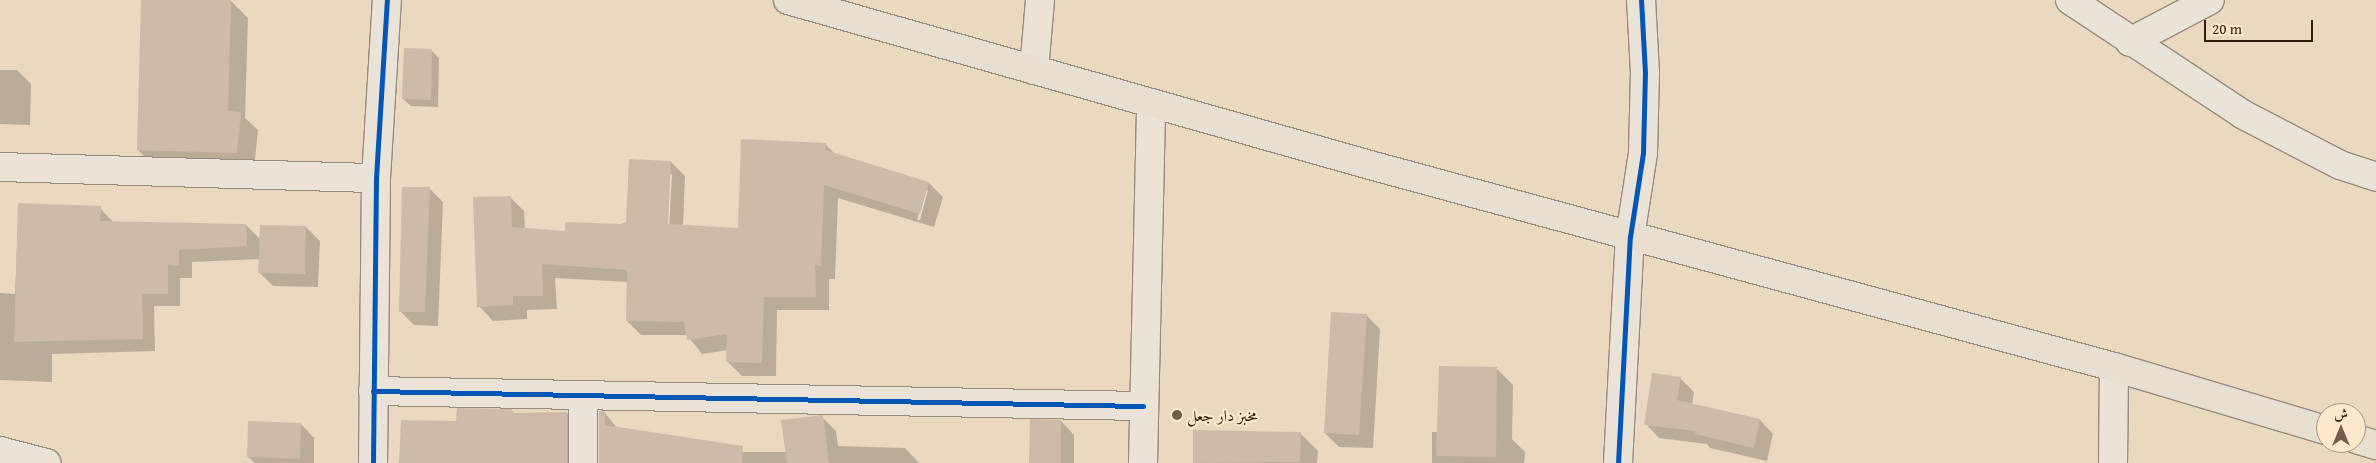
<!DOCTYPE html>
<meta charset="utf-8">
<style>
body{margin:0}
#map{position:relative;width:2376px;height:463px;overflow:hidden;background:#ead8c1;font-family:"Gentium Book Plus",Amiri,serif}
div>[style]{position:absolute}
.shadow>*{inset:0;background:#0003}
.building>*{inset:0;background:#cebaa9}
.roads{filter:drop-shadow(1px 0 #988c7d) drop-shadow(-1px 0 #988c7d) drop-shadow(0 1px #988c7d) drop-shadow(0 -1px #988c7d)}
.street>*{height:28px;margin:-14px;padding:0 14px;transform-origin:14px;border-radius:14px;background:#ece3d8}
.secondary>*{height:28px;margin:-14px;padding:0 14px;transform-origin:14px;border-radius:14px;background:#ece3d8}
.highway>*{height:28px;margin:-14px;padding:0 14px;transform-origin:14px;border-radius:14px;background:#e9dfd1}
.cycleway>*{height:5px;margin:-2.5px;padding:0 2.5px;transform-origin:2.5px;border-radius:2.5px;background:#0057b8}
.dots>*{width:14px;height:14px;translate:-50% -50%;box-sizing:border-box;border:2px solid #fce8cc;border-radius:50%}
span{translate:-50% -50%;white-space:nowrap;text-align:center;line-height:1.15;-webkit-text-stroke:4.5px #fce8cc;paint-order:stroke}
.poi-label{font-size:16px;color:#331d0c}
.left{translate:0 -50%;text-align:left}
.north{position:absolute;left:2316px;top:403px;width:50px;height:50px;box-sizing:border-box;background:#fce8cc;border:1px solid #ac977f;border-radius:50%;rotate:0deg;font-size:14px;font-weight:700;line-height:20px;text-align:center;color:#331d0c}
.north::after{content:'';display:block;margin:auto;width:18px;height:22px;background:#735e4b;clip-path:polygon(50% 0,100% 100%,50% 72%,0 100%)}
.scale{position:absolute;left:2204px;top:20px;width:109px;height:22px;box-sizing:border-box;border:2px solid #331d0c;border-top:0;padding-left:6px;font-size:15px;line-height:18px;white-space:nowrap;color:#331d0c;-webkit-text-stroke:4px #fce8cc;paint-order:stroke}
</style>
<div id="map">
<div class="shadow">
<i style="clip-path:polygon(142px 0,231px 1px,248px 18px,245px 118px,258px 130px,254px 169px,155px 167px,138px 150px)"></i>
<i style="clip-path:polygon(432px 51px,439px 58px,438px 107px,411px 106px,403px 99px)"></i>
<i style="clip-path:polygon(0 70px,17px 70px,31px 84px,30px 125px,0 124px)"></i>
<i style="clip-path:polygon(evenodd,825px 144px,836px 155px,929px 183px,943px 197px,934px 227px,838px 198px,835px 279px,829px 279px,829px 310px,777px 310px,776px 376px,742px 376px,728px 362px,728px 350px,702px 354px,687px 335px,641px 335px,627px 321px,628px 282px,555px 278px,557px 309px,527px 310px,527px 319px,493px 321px,479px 306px,510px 197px,524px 211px,525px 229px,566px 232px,621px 226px,627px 223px,671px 162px,685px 176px,683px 226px,739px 229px,825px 144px,669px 174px,672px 174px,669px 231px,667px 231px,669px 174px,825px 144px,926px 190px,928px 190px,920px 220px,917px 220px,926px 190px)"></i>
<i style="clip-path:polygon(429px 188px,443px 202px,438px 326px,414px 325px,400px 311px)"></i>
<i style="clip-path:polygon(19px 204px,100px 208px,113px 222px,246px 225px,261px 240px,306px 227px,320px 241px,318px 287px,273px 286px,259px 272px,260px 259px,192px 262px,192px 278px,180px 278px,180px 306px,154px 306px,155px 351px,52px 354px,52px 382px,0 380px,0 293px,15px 294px)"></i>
<i style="clip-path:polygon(1366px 315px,1380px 329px,1373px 448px,1339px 447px,1325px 433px)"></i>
<i style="clip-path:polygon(1497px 369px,1513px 385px,1512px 439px,1525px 452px,1524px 463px,1432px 463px,1432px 432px,1438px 432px)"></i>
<i style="clip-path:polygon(1680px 378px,1694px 392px,1692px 405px,1760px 420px,1773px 434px,1767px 461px,1710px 448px,1707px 444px,1659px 438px,1646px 424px)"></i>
<i style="clip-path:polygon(512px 411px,516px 415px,567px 413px,581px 427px,581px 463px,401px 463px,457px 423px)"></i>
<i style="clip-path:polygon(604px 412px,618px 429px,727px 452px,787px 452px,822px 417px,836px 431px,838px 446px,905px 448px,919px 463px,600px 463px)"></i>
<i style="clip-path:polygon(1061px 421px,1074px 435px,1074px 463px,1030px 463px)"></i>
<i style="clip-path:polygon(301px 424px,314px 438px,314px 463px,255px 463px,248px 457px)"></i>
<i style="clip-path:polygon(1195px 432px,1300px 433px,1318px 451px,1317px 463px,1194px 463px)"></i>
</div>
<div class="building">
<i style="clip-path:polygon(141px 0,231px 0,228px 111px,241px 112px,237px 153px,137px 150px)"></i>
<i style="clip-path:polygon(404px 48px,432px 49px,431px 100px,402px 99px)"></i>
<i style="clip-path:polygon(741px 139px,826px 143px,825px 150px,929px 182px,920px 214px,824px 185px,821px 266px,815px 265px,816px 297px,764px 297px,762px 363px,726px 362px,727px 334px,687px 340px,684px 322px,626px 321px,627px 270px,542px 264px,543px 296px,513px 296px,513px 305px,477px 307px,473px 197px,511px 196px,512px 227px,565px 231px,565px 222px,621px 224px,626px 222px,629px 159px,671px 161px,668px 224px,738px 228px)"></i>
<i style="clip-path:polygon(402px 187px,430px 187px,425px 312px,399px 312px)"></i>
<i style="clip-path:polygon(18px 203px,101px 206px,100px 221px,246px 224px,247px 246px,179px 250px,179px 266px,168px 265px,168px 294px,142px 294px,143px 339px,14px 342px)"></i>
<i style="clip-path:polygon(260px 225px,306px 226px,305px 274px,258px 273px)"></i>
<i style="clip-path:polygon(1331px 312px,1367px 314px,1359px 435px,1324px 433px)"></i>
<i style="clip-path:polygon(1439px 366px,1497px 367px,1496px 457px,1436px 456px)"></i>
<i style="clip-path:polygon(1652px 373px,1681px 377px,1677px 400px,1760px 419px,1754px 448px,1695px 434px,1696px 431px,1644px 425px)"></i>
<i style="clip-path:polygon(457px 408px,512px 409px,512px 413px,567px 412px,567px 463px,399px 463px,401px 420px,456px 421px)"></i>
<i style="clip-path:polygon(599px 411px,605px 411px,605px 425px,743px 446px,742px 463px,599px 463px)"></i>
<i style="clip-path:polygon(823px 415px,829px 463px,787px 463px,781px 420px)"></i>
<i style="clip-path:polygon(1030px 419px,1061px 420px,1061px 463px,1029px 463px)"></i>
<i style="clip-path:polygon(248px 421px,301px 423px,300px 459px,247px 457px)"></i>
<i style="clip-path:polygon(1193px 430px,1301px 432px,1300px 462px,1193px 463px)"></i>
</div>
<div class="roads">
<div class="street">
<i style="left:2070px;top:0;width:206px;rotate:33.5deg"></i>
<i style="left:2242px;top:114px;width:110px;rotate:27.5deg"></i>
<i style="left:2340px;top:165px;width:38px;rotate:18deg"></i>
<i style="left:2130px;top:42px;width:90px;rotate:-27.7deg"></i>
<i style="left:1034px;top:70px;width:70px;rotate:-85.1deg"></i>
<i style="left:0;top:167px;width:376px;rotate:1.7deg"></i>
<i style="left:373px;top:391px;width:770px;rotate:1.12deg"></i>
<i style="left:0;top:451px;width:48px;rotate:14.6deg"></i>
<i style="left:373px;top:463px;width:285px;rotate:-89.4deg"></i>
<i style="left:376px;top:178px;width:178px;rotate:-86.5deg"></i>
<i style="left:583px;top:463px;width:68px;rotate:-90deg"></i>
<i style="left:1618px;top:463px;width:226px;rotate:-87deg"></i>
<i style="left:1630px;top:237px;width:85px;rotate:-81.2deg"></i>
<i style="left:1643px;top:153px;width:80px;rotate:-88.6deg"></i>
<i style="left:1645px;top:73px;width:73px;rotate:-93.1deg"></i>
<i style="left:2113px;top:463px;width:96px;rotate:-89.4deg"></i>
</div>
<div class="secondary">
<i style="left:1143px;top:463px;width:360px;rotate:-88.7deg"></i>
</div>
<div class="highway">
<i style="left:788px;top:0;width:605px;rotate:15.83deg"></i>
<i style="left:1370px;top:165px;width:771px;rotate:15.19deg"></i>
<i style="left:2114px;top:367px;width:221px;rotate:16.6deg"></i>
<i style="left:2356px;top:439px;width:21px;rotate:17deg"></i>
</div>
</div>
<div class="cycleway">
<i style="left:373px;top:391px;width:770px;rotate:1.12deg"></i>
<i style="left:373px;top:463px;width:285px;rotate:-89.4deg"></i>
<i style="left:376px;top:178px;width:178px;rotate:-86.5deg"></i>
<i style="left:1618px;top:463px;width:226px;rotate:-87deg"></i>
<i style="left:1630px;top:237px;width:85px;rotate:-81.2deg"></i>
<i style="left:1643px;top:153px;width:80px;rotate:-88.6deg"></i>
<i style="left:1645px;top:73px;width:73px;rotate:-93.1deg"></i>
</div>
<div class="dots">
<i style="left:1177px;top:415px;background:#735e4b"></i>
</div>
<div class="poi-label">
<span class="left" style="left:1187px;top:415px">مخبز دار جعل</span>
</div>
<div class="north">ش</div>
<div class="scale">20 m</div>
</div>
